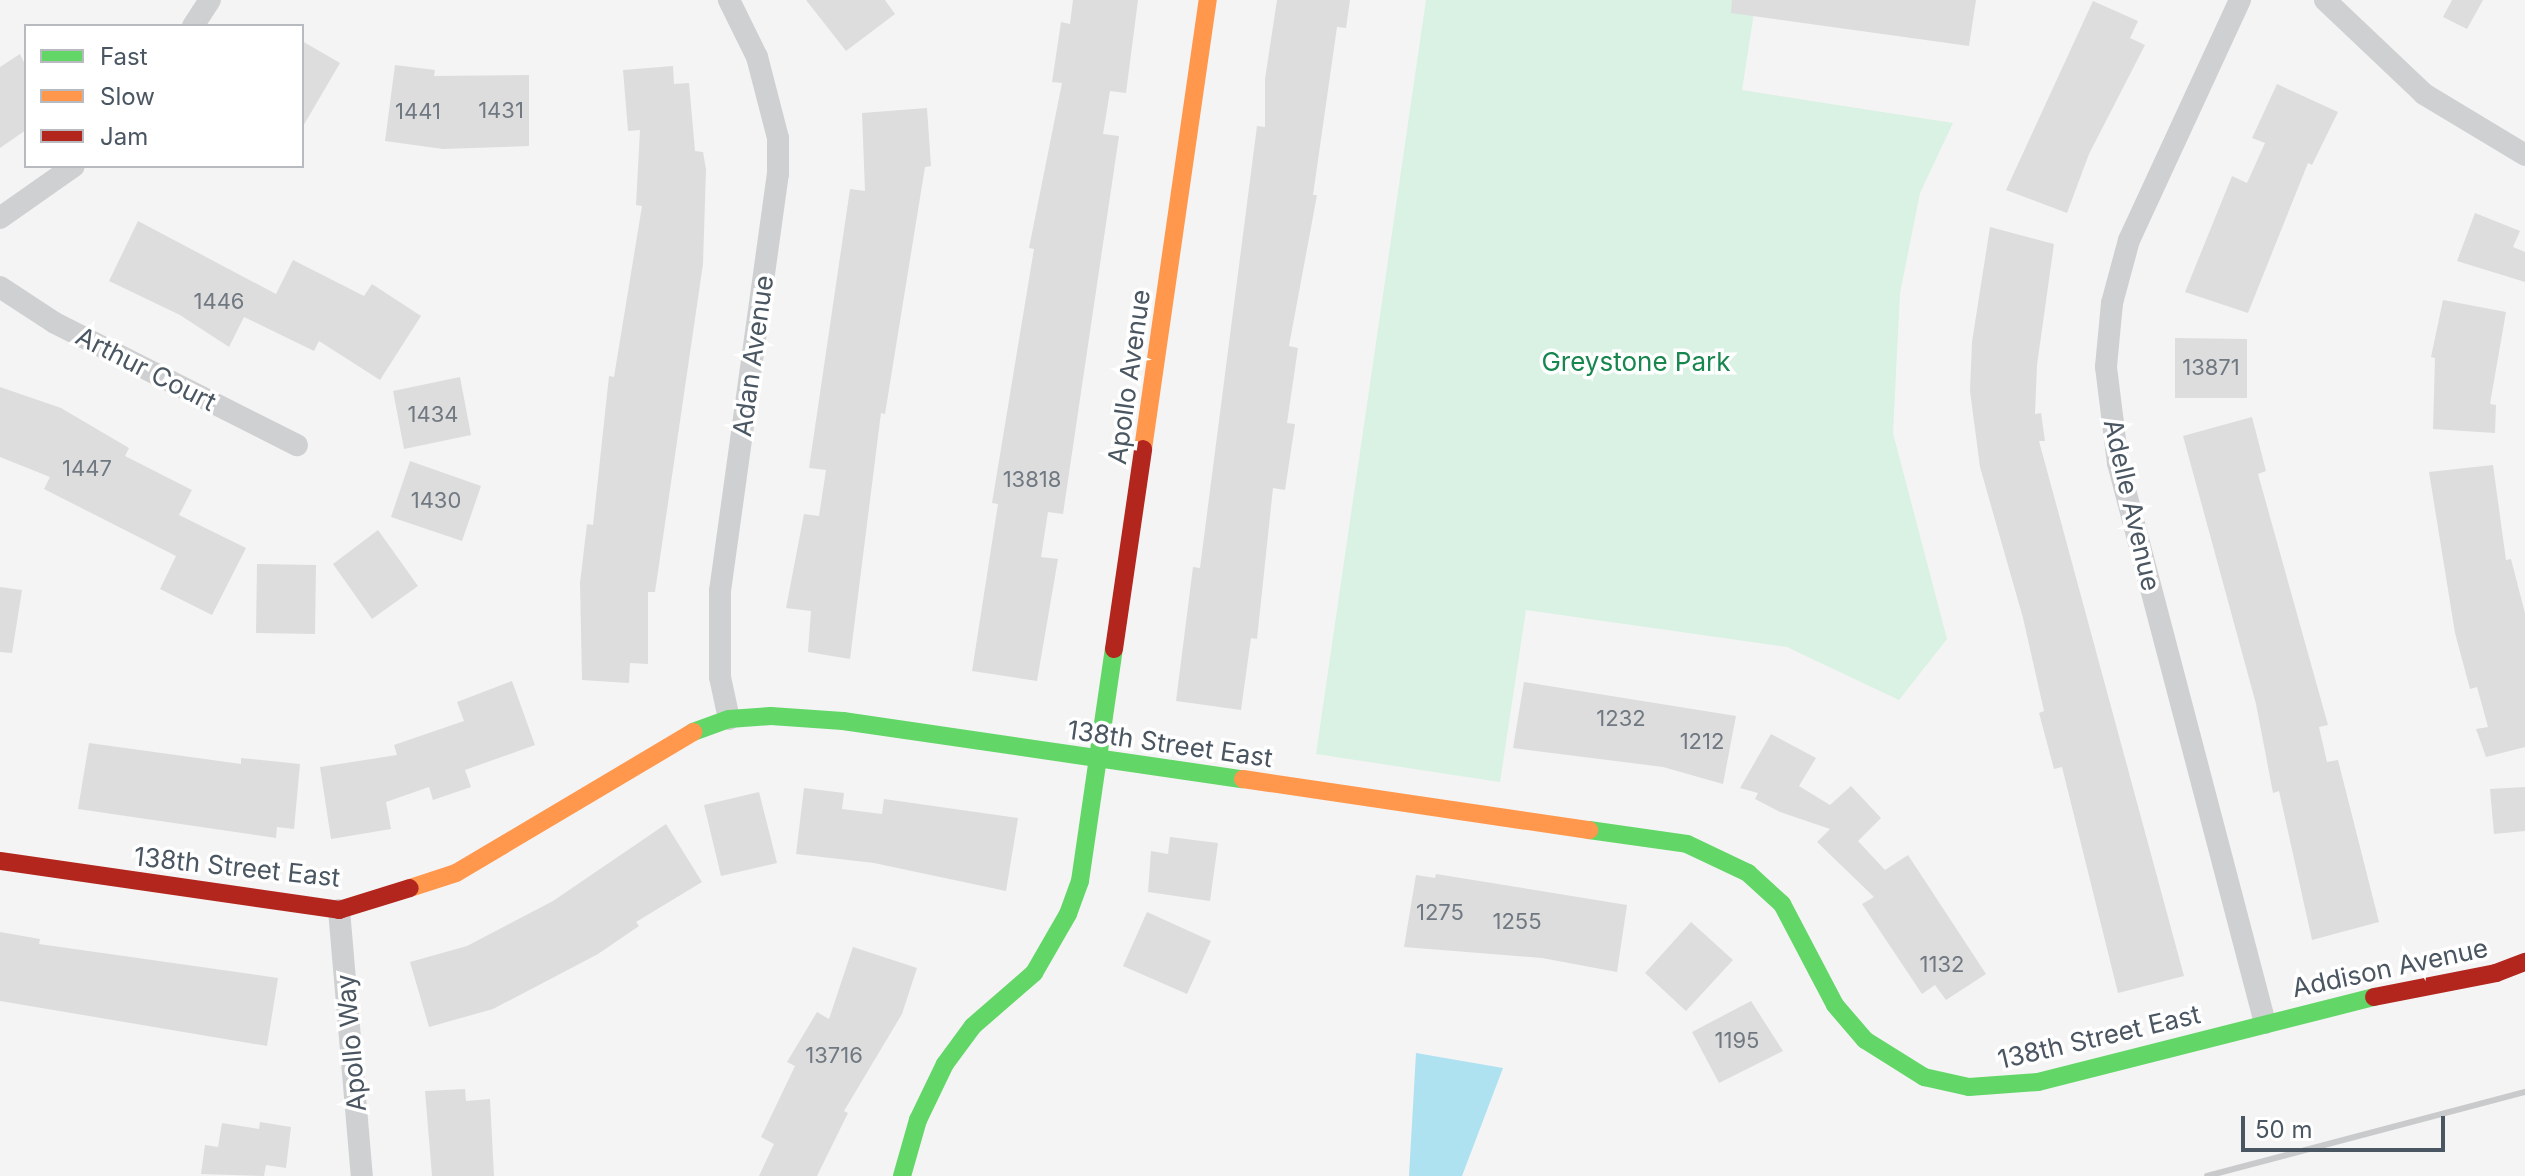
<!DOCTYPE html>
<style>
body{margin:0}
#map{position:relative;width:2525px;height:1176px;overflow:hidden;background:#f4f4f4;font-family:Inter,sans-serif}
div>[style]{position:absolute}
.green>*{inset:0;background:#d9f2e3}
.water>*{inset:0;background:#aee2f0}
.building>*{inset:0;background:#ddddde}
.street>*{height:22px;margin:-11px;padding:0 11px;transform-origin:11px;border-radius:11px;background:#ced0d2}
.fast>*{height:18px;margin:-9px;padding:0 9px;transform-origin:9px;border-radius:9px;background:#63d668}
.slow>*{height:18px;margin:-9px;padding:0 9px;transform-origin:9px;border-radius:9px;background:#ff974d}
.jam>*{height:18px;margin:-9px;padding:0 9px;transform-origin:9px;border-radius:9px;background:#b3261e}
.rail>*{height:6px;margin:-3px;padding:0 3px;transform-origin:3px;border-radius:3px;background:#c9cacc}
span{translate:-50% -50%;white-space:nowrap;text-align:center;line-height:1.15;-webkit-text-stroke:7px #fff;paint-order:stroke}
.number-label{font-size:22px;color:#707881}
.number-label span{-webkit-text-stroke-width:0}
.street-label{font-size:26px;color:#4a5661}
.park-label{font-size:26px;color:#17864f}
.legend{position:absolute;left:24px;top:24px;width:280px;height:144px;box-sizing:border-box;background:#fff;border:2px solid #b7bbc0;margin:0;padding:10px 14px;list-style:none;font-size:24px;color:#4a5661}
.legend li{display:flex;align-items:center;gap:16px;height:40px}
.legend b{width:40px;border:2px solid #b7bbc0}
.scale{position:absolute;left:2241px;top:1116px;width:204px;height:36px;box-sizing:border-box;border:4px solid #4a5661;border-top:0;padding-left:10px;font-size:24px;line-height:28px;white-space:nowrap;color:#4a5661;-webkit-text-stroke:6px #fff;paint-order:stroke}
</style>
<div id="map">
<div class="green">
<i style="clip-path:polygon(1426px 0,1756px 0,1742px 90px,1953px 123px,1920px 193px,1900px 293px,1893px 433px,1947px 639px,1899px 700px,1787px 647px,1526px 610px,1500px 782px,1316px 754px)"></i>
</div>
<div class="water">
<i style="clip-path:polygon(1416px 1053px,1503px 1068px,1462px 1176px,1409px 1176px)"></i>
</div>
<div class="building">
<i style="clip-path:polygon(806px 0,885px 0,895px 14px,846px 51px)"></i>
<i style="clip-path:polygon(1073px 0,1138px 0,1126px 93px,1110px 91px,1103px 134px,1119px 136px,1063px 514px,1048px 512px,1041px 557px,1058px 559px,1037px 681px,972px 671px,998px 504px,992px 503px,1034px 249px,1029px 248px,1062px 83px,1052px 82px,1061px 22px,1070px 24px)"></i>
<i style="clip-path:polygon(1277px 0,1350px 0,1346px 28px,1337px 27px,1313px 195px,1317px 195px,1289px 346px,1298px 348px,1287px 423px,1295px 424px,1285px 490px,1273px 488px,1257px 639px,1251px 638px,1241px 710px,1176px 701px,1193px 567px,1200px 568px,1257px 126px,1265px 127px,1265px 79px)"></i>
<i style="clip-path:polygon(1732px 0,1976px 0,1969px 46px,1731px 13px)"></i>
<i style="clip-path:polygon(2452px 0,2483px 0,2467px 29px,2443px 17px)"></i>
<i style="clip-path:polygon(2093px 1px,2138px 21px,2130px 38px,2145px 45px,2089px 154px,2067px 213px,2006px 190px)"></i>
<i style="clip-path:polygon(302px 41px,340px 63px,302px 128px)"></i>
<i style="clip-path:polygon(20px 54px,26px 66px,26px 130px,0 148px,0 67px)"></i>
<i style="clip-path:polygon(395px 65px,435px 70px,434px 76px,529px 75px,529px 146px,443px 149px,385px 141px)"></i>
<i style="clip-path:polygon(673px 66px,674px 84px,689px 83px,695px 151px,703px 152px,706px 169px,703px 264px,655px 592px,648px 592px,648px 664px,630px 663px,629px 683px,582px 680px,580px 583px,587px 524px,593px 525px,609px 376px,614px 377px,642px 206px,636px 205px,640px 130px,628px 131px,623px 70px)"></i>
<i style="clip-path:polygon(2277px 84px,2338px 112px,2312px 165px,2308px 163px,2248px 313px,2185px 292px,2232px 176px,2247px 183px,2265px 143px,2252px 138px)"></i>
<i style="clip-path:polygon(927px 108px,931px 166px,925px 167px,885px 414px,881px 413px,850px 659px,808px 652px,811px 611px,786px 608px,804px 514px,819px 516px,826px 470px,809px 468px,850px 189px,865px 191px,862px 113px)"></i>
<i style="clip-path:polygon(2475px 213px,2520px 231px,2513px 247px,2525px 252px,2525px 282px,2457px 261px)"></i>
<i style="clip-path:polygon(138px 221px,276px 294px,293px 260px,364px 296px,372px 284px,421px 316px,380px 380px,319px 341px,314px 351px,244px 317px,229px 347px,180px 315px,109px 281px)"></i>
<i style="clip-path:polygon(1990px 227px,2054px 244px,2037px 365px,2035px 414px,2041px 413px,2045px 441px,2039px 441px,2184px 976px,2118px 993px,2062px 767px,2054px 769px,2039px 713px,2044px 711px,2023px 618px,1980px 467px,1970px 391px,1972px 342px)"></i>
<i style="clip-path:polygon(2443px 300px,2506px 312px,2490px 404px,2496px 405px,2495px 433px,2433px 429px,2435px 358px,2431px 357px)"></i>
<i style="clip-path:polygon(2175px 338px,2247px 339px,2247px 398px,2175px 398px)"></i>
<i style="clip-path:polygon(460px 377px,471px 435px,404px 449px,393px 391px)"></i>
<i style="clip-path:polygon(0 387px,61px 408px,129px 448px,125px 456px,192px 490px,179px 515px,246px 548px,212px 615px,160px 589px,176px 556px,44px 489px,50px 477px,0 457px)"></i>
<i style="clip-path:polygon(2252px 417px,2266px 471px,2258px 474px,2328px 725px,2319px 727px,2327px 762px,2338px 760px,2379px 922px,2312px 940px,2279px 791px,2273px 793px,2256px 704px,2183px 436px)"></i>
<i style="clip-path:polygon(410px 461px,481px 486px,462px 541px,391px 517px)"></i>
<i style="clip-path:polygon(2493px 465px,2506px 560px,2511px 559px,2525px 613px,2525px 747px,2486px 757px,2476px 729px,2488px 727px,2477px 687px,2470px 689px,2455px 633px,2429px 472px)"></i>
<i style="clip-path:polygon(378px 530px,418px 586px,372px 619px,333px 564px)"></i>
<i style="clip-path:polygon(257px 564px,316px 565px,315px 634px,256px 633px)"></i>
<i style="clip-path:polygon(0 587px,22px 590px,12px 653px,0 652px)"></i>
<i style="clip-path:polygon(512px 681px,535px 745px,465px 770px,471px 787px,433px 800px,429px 787px,386px 802px,391px 829px,331px 839px,320px 767px,397px 755px,394px 745px,464px 721px,457px 702px)"></i>
<i style="clip-path:polygon(1524px 682px,1736px 716px,1723px 784px,1663px 767px,1513px 748px)"></i>
<i style="clip-path:polygon(1771px 734px,1816px 758px,1799px 786px,1830px 805px,1851px 786px,1881px 818px,1858px 841px,1885px 870px,1908px 855px,1986px 974px,1946px 1000px,1935px 985px,1922px 994px,1862px 904px,1874px 897px,1817px 842px,1830px 829px,1780px 812px,1755px 799px,1758px 793px,1740px 788px)"></i>
<i style="clip-path:polygon(89px 743px,241px 764px,241px 758px,300px 764px,294px 829px,277px 827px,276px 838px,78px 809px)"></i>
<i style="clip-path:polygon(2525px 787px,2525px 831px,2494px 834px,2490px 789px)"></i>
<i style="clip-path:polygon(804px 788px,844px 793px,842px 809px,882px 814px,884px 799px,1018px 818px,1006px 891px,874px 863px,796px 854px)"></i>
<i style="clip-path:polygon(759px 792px,777px 863px,721px 876px,704px 805px)"></i>
<i style="clip-path:polygon(666px 824px,702px 882px,636px 922px,639px 926px,598px 954px,493px 1009px,429px 1027px,410px 962px,467px 946px,553px 901px)"></i>
<i style="clip-path:polygon(1170px 837px,1218px 843px,1210px 901px,1148px 892px,1151px 851px,1168px 854px)"></i>
<i style="clip-path:polygon(1436px 874px,1627px 905px,1617px 972px,1542px 958px,1404px 947px,1416px 875px,1435px 878px)"></i>
<i style="clip-path:polygon(1147px 912px,1211px 941px,1187px 994px,1123px 966px)"></i>
<i style="clip-path:polygon(1691px 922px,1733px 960px,1686px 1011px,1645px 973px)"></i>
<i style="clip-path:polygon(0 932px,40px 939px,39px 944px,278px 978px,267px 1046px,0 1001px)"></i>
<i style="clip-path:polygon(853px 947px,917px 968px,902px 1014px,844px 1111px,848px 1113px,817px 1176px,759px 1176px,774px 1144px,761px 1137px,795px 1066px,787px 1062px,817px 1012px,829px 1019px)"></i>
<i style="clip-path:polygon(1751px 1001px,1783px 1051px,1719px 1083px,1692px 1032px)"></i>
<i style="clip-path:polygon(465px 1089px,466px 1101px,490px 1099px,494px 1176px,432px 1176px,425px 1091px)"></i>
<i style="clip-path:polygon(260px 1122px,291px 1127px,286px 1168px,266px 1165px,264px 1176px,201px 1174px,205px 1145px,218px 1147px,222px 1123px,259px 1129px)"></i>
</div>
<div class="street">
<i style="left:2240px;top:0;width:264px;rotate:114.8deg"></i>
<i style="left:2129px;top:240px;width:65px;rotate:105.1deg"></i>
<i style="left:2112px;top:303px;width:64px;rotate:95.4deg"></i>
<i style="left:2106px;top:367px;width:97px;rotate:82.9deg"></i>
<i style="left:2118px;top:463px;width:579px;rotate:75.29deg"></i>
<i style="left:2325px;top:0;width:137px;rotate:43.5deg"></i>
<i style="left:2424px;top:94px;width:118px;rotate:31.1deg"></i>
<i style="left:193px;top:26px;width:31px;rotate:-57deg"></i>
<i style="left:0;top:218px;width:90px;rotate:-35.1deg"></i>
<i style="left:0;top:287px;width:66px;rotate:33.2deg"></i>
<i style="left:55px;top:323px;width:271px;rotate:26.8deg"></i>
<i style="left:729px;top:719px;width:43px;rotate:-102.1deg"></i>
<i style="left:720px;top:677px;width:86px;rotate:-90deg"></i>
<i style="left:720px;top:591px;width:421px;rotate:-82.1deg"></i>
<i style="left:778px;top:174px;width:36px;rotate:-90deg"></i>
<i style="left:778px;top:138px;width:84px;rotate:-104.5deg"></i>
<i style="left:757px;top:57px;width:64px;rotate:-116.2deg"></i>
<i style="left:339px;top:910px;width:267px;rotate:85.1deg"></i>
</div>
<div class="fast">
<i style="left:693px;top:732px;width:38px;rotate:-20deg"></i>
<i style="left:729px;top:719px;width:42px;rotate:-4.1deg"></i>
<i style="left:771px;top:716px;width:72px;rotate:4deg"></i>
<i style="left:843px;top:721px;width:404px;rotate:8.3deg"></i>
<i style="left:1589px;top:830px;width:99px;rotate:8.1deg"></i>
<i style="left:1687px;top:844px;width:68px;rotate:25.4deg"></i>
<i style="left:1748px;top:873px;width:46px;rotate:42.4deg"></i>
<i style="left:1782px;top:904px;width:114px;rotate:62.3deg"></i>
<i style="left:1835px;top:1005px;width:46px;rotate:49.4deg"></i>
<i style="left:1865px;top:1040px;width:70px;rotate:32.1deg"></i>
<i style="left:1924px;top:1077px;width:46px;rotate:12.5deg"></i>
<i style="left:1969px;top:1087px;width:69px;rotate:-4.1deg"></i>
<i style="left:2038px;top:1082px;width:347px;rotate:-14.2deg"></i>
<i style="left:902px;top:1176px;width:58px;rotate:-74.1deg"></i>
<i style="left:918px;top:1120px;width:62px;rotate:-64.3deg"></i>
<i style="left:945px;top:1064px;width:47px;rotate:-53.6deg"></i>
<i style="left:973px;top:1026px;width:81px;rotate:-41deg"></i>
<i style="left:1034px;top:973px;width:68px;rotate:-60deg"></i>
<i style="left:1068px;top:914px;width:35px;rotate:-70deg"></i>
<i style="left:1080px;top:881px;width:234px;rotate:-81.7deg"></i>
</div>
<div class="slow">
<i style="left:1143px;top:449px;width:454px;rotate:-81.8deg"></i>
<i style="left:1243px;top:779px;width:350px;rotate:8.4deg"></i>
<i style="left:410px;top:888px;width:48px;rotate:-18.1deg"></i>
<i style="left:456px;top:873px;width:276px;rotate:-30.7deg"></i>
</div>
<div class="jam">
<i style="left:1114px;top:649px;width:202px;rotate:-81.7deg"></i>
<i style="left:0;top:861px;width:343px;rotate:8.2deg"></i>
<i style="left:339px;top:910px;width:74px;rotate:-17.2deg"></i>
<i style="left:2374px;top:997px;width:124px;rotate:-11.1deg"></i>
<i style="left:2496px;top:973px;width:31px;rotate:-21deg"></i>
</div>
<div class="rail">
<i style="left:2207px;top:1176px;width:329px;rotate:-14.8deg"></i>
</div>
<div class="number-label">
<span style="left:501px;top:111px">1431</span>
<span style="left:418px;top:112px">1441</span>
<span style="left:219px;top:302px">1446</span>
<span style="left:2211px;top:368px">13871</span>
<span style="left:433px;top:415px">1434</span>
<span style="left:87px;top:469px">1447</span>
<span style="left:1032px;top:480px">13818</span>
<span style="left:436px;top:501px">1430</span>
<span style="left:1621px;top:719px">1232</span>
<span style="left:1702px;top:742px">1212</span>
<span style="left:1440px;top:913px">1275</span>
<span style="left:1517px;top:922px">1255</span>
<span style="left:1942px;top:965px">1132</span>
<span style="left:1737px;top:1041px">1195</span>
<span style="left:834px;top:1056px">13716</span>
</div>
<div class="street-label">
<span style="left:753px;top:356px;rotate:-82deg">Adan Avenue</span>
<span style="left:146px;top:369px;rotate:27deg">Arthur Court</span>
<span style="left:1129px;top:377px;rotate:-82deg">Apollo Avenue</span>
<span style="left:2132px;top:505px;rotate:77deg">Adelle Avenue</span>
<span style="left:1170px;top:744px;rotate:8deg">138th Street East</span>
<span style="left:237px;top:867px;rotate:6deg">138th Street East</span>
<span style="left:2390px;top:968px;rotate:-12deg">Addison Avenue</span>
<span style="left:2099px;top:1037px;rotate:-13deg">138th Street East</span>
<span style="left:351px;top:1043px;rotate:-95deg">Apollo Way</span>
</div>
<div class="park-label">
<span style="left:1636px;top:362px">Greystone Park</span>
</div>
<ul class="legend">
<li><b style="height:10px;background:#63d668"></b>Fast</li>
<li><b style="height:10px;background:#ff974d"></b>Slow</li>
<li><b style="height:10px;background:#b3261e"></b>Jam</li>
</ul>
<div class="scale">50 m</div>
</div>
